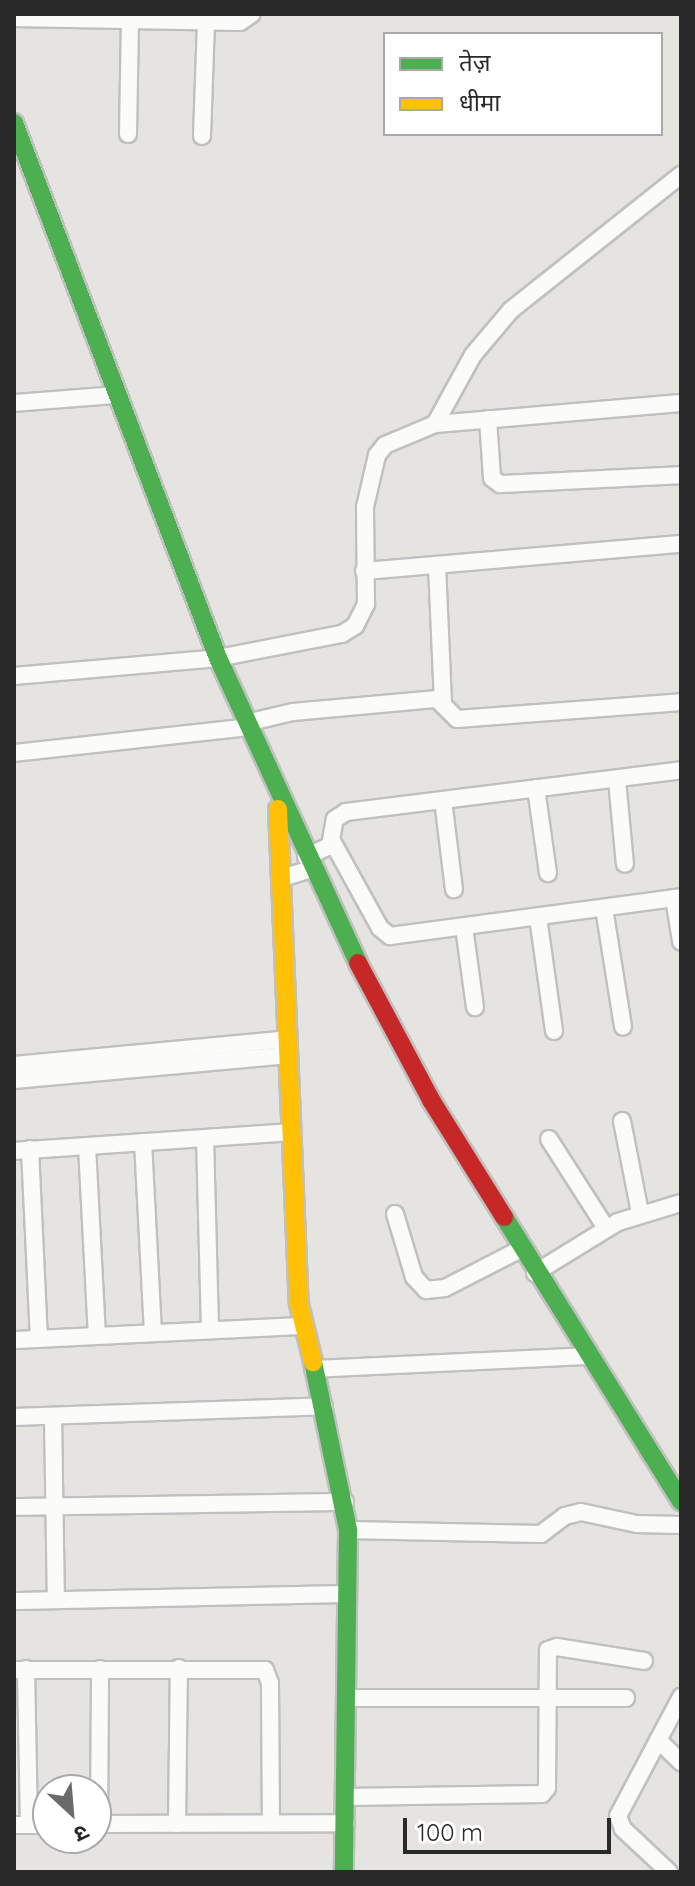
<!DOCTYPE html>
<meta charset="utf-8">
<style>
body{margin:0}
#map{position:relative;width:695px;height:1886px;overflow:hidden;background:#e6e4e0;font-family:Quicksand,"Noto Sans Devanagari",sans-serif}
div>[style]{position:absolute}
.roads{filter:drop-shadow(2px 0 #c1c0c0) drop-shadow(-2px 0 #c1c0c0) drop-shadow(0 2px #c1c0c0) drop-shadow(0 -2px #c1c0c0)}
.street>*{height:16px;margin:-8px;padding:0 8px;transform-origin:8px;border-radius:8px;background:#fbfbfa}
.fast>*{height:18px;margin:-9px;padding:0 9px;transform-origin:9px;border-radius:9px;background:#4caf50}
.slow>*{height:18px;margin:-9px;padding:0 9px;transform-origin:9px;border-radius:9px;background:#ffc107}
.jam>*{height:18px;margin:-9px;padding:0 9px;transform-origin:9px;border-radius:9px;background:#c62828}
span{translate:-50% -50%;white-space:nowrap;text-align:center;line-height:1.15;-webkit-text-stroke:8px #fff;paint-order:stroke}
.frame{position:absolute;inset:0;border:16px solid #292929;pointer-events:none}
.legend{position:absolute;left:383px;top:32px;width:280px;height:104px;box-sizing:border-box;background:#fff;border:2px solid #a9a9a9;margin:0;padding:10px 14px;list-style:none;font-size:24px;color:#292929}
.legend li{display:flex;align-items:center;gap:16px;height:40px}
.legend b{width:40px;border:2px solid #a9a9a9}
.north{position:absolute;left:32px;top:1774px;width:80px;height:80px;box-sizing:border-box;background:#fff;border:2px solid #a9a9a9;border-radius:50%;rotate:154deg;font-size:22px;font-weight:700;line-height:32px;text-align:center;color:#292929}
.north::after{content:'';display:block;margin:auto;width:28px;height:36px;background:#6b6a69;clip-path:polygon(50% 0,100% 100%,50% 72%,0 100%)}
.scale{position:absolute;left:403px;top:1818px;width:208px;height:36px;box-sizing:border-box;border:4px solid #292929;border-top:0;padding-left:10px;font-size:24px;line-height:28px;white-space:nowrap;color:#292929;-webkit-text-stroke:6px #fff;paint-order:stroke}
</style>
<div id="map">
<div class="roads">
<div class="street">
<i style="left:14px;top:18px;width:226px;rotate:1deg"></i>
<i style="left:240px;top:22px;width:14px;rotate:-34deg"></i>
<i style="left:128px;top:134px;width:114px;rotate:-89deg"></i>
<i style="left:202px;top:136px;width:115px;rotate:-88deg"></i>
<i style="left:14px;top:403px;width:102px;rotate:-4.5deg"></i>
<i style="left:488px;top:419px;width:59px;rotate:86.1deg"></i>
<i style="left:492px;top:478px;width:10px;rotate:37deg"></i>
<i style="left:500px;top:484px;width:181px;rotate:-2.8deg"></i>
<i style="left:435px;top:424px;width:247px;rotate:-4.9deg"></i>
<i style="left:437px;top:565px;width:136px;rotate:87.5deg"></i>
<i style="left:364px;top:571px;width:318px;rotate:-4.9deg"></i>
<i style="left:14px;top:676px;width:205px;rotate:-5deg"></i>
<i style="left:218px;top:658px;width:126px;rotate:-11deg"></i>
<i style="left:342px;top:634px;width:15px;rotate:-32deg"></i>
<i style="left:355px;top:626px;width:25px;rotate:-63deg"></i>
<i style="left:366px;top:604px;width:97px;rotate:-90.6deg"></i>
<i style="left:365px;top:507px;width:53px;rotate:-77deg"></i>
<i style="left:377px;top:455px;width:13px;rotate:-51deg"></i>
<i style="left:385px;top:445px;width:54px;rotate:-22.8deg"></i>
<i style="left:435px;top:424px;width:79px;rotate:-61.2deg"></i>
<i style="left:473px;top:355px;width:59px;rotate:-49.8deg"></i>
<i style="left:511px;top:310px;width:217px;rotate:-38.5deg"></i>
<i style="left:246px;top:723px;width:48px;rotate:-13.2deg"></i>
<i style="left:293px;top:712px;width:145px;rotate:-5.2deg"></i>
<i style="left:437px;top:699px;width:28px;rotate:45deg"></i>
<i style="left:457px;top:719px;width:225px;rotate:-4.3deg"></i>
<i style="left:14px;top:753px;width:235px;rotate:-6.3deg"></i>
<i style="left:617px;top:780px;width:84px;rotate:84.6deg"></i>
<i style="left:536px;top:788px;width:86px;rotate:82deg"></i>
<i style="left:443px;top:800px;width:90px;rotate:83deg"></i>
<i style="left:332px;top:841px;width:99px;rotate:61.1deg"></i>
<i style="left:380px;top:928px;width:13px;rotate:39deg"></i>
<i style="left:390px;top:936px;width:294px;rotate:-7.6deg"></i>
<i style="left:306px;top:857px;width:26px;rotate:-25deg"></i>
<i style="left:330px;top:846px;width:27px;rotate:-80deg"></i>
<i style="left:335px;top:819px;width:13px;rotate:-32deg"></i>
<i style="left:346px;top:812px;width:338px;rotate:-7.1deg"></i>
<i style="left:282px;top:878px;width:31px;rotate:-17deg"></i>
<i style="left:674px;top:898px;width:44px;rotate:80.8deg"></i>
<i style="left:604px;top:908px;width:120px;rotate:80.9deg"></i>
<i style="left:538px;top:917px;width:115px;rotate:82deg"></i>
<i style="left:464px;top:927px;width:81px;rotate:82.2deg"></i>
<i style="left:14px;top:1065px;width:275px;rotate:-5.4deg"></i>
<i style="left:14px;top:1080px;width:276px;rotate:-5.2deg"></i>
<i style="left:622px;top:1121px;width:94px;rotate:78.9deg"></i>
<i style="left:205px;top:1138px;width:192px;rotate:88.5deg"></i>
<i style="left:549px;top:1139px;width:106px;rotate:57.4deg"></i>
<i style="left:143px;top:1142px;width:191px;rotate:87deg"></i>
<i style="left:87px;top:1146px;width:190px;rotate:87deg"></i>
<i style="left:30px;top:1149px;width:190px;rotate:87.3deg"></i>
<i style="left:14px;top:1151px;width:279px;rotate:-3.9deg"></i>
<i style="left:395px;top:1214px;width:66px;rotate:73.2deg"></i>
<i style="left:414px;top:1277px;width:18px;rotate:47deg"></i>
<i style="left:426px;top:1290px;width:19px;rotate:-6deg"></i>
<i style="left:445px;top:1288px;width:85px;rotate:-27.2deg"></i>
<i style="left:535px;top:1273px;width:97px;rotate:-31.6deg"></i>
<i style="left:618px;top:1222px;width:66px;rotate:-16.8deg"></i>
<i style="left:14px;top:1340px;width:288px;rotate:-2.8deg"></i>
<i style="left:313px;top:1369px;width:276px;rotate:-2.7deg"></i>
<i style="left:53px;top:1416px;width:184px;rotate:89.1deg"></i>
<i style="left:14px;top:1417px;width:310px;rotate:-2deg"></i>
<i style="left:14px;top:1507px;width:331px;rotate:-0.9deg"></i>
<i style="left:348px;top:1530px;width:193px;rotate:1.2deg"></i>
<i style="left:541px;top:1534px;width:30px;rotate:-37deg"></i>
<i style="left:565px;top:1516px;width:16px;rotate:-14deg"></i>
<i style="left:581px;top:1512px;width:57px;rotate:12.1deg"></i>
<i style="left:637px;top:1524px;width:44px;rotate:1.3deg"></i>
<i style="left:14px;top:1601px;width:334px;rotate:-1.2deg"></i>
<i style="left:26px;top:1669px;width:156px;rotate:88.9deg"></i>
<i style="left:14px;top:1670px;width:251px"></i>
<i style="left:265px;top:1670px;width:14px;rotate:69deg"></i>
<i style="left:270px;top:1683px;width:140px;rotate:89.6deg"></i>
<i style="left:347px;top:1698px;width:279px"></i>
<i style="left:658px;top:1740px;width:32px;rotate:44deg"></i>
<i style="left:346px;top:1797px;width:196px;rotate:-0.9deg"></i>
<i style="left:542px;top:1794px;width:8px;rotate:-50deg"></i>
<i style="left:547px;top:1788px;width:138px;rotate:-89.6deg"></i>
<i style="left:548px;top:1650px;width:9px;rotate:-18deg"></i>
<i style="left:557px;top:1647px;width:88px;rotate:9.1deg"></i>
<i style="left:96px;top:1824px;width:250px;rotate:-0.2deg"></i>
<i style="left:99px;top:1824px;width:155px;rotate:-89.6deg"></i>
<i style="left:177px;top:1824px;width:156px;rotate:-89.3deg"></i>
<i style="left:14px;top:1825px;width:34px"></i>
<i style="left:669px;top:1872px;width:63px;rotate:-136.9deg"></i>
<i style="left:623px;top:1829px;width:14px;rotate:-111deg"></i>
<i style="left:618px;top:1816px;width:135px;rotate:-62.1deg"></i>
</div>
<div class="fast">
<i style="left:14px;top:123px;width:573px;rotate:69.13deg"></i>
<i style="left:218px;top:658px;width:336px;rotate:65.3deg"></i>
<i style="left:504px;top:1217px;width:335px;rotate:58.1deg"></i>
<i style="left:313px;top:1362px;width:172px;rotate:78.2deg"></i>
<i style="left:348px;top:1530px;width:342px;rotate:90.7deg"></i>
</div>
<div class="slow">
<i style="left:278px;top:809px;width:495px;rotate:87.6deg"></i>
<i style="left:299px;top:1304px;width:60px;rotate:76.4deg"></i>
</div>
<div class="jam">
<i style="left:358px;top:963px;width:155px;rotate:61.9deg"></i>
<i style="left:431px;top:1100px;width:138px;rotate:58deg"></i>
</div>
</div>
<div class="frame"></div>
<ul class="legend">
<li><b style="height:10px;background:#4caf50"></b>तेज़</li>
<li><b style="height:10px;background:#ffc107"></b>धीमा</li>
</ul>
<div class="north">उ</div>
<div class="scale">100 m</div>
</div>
